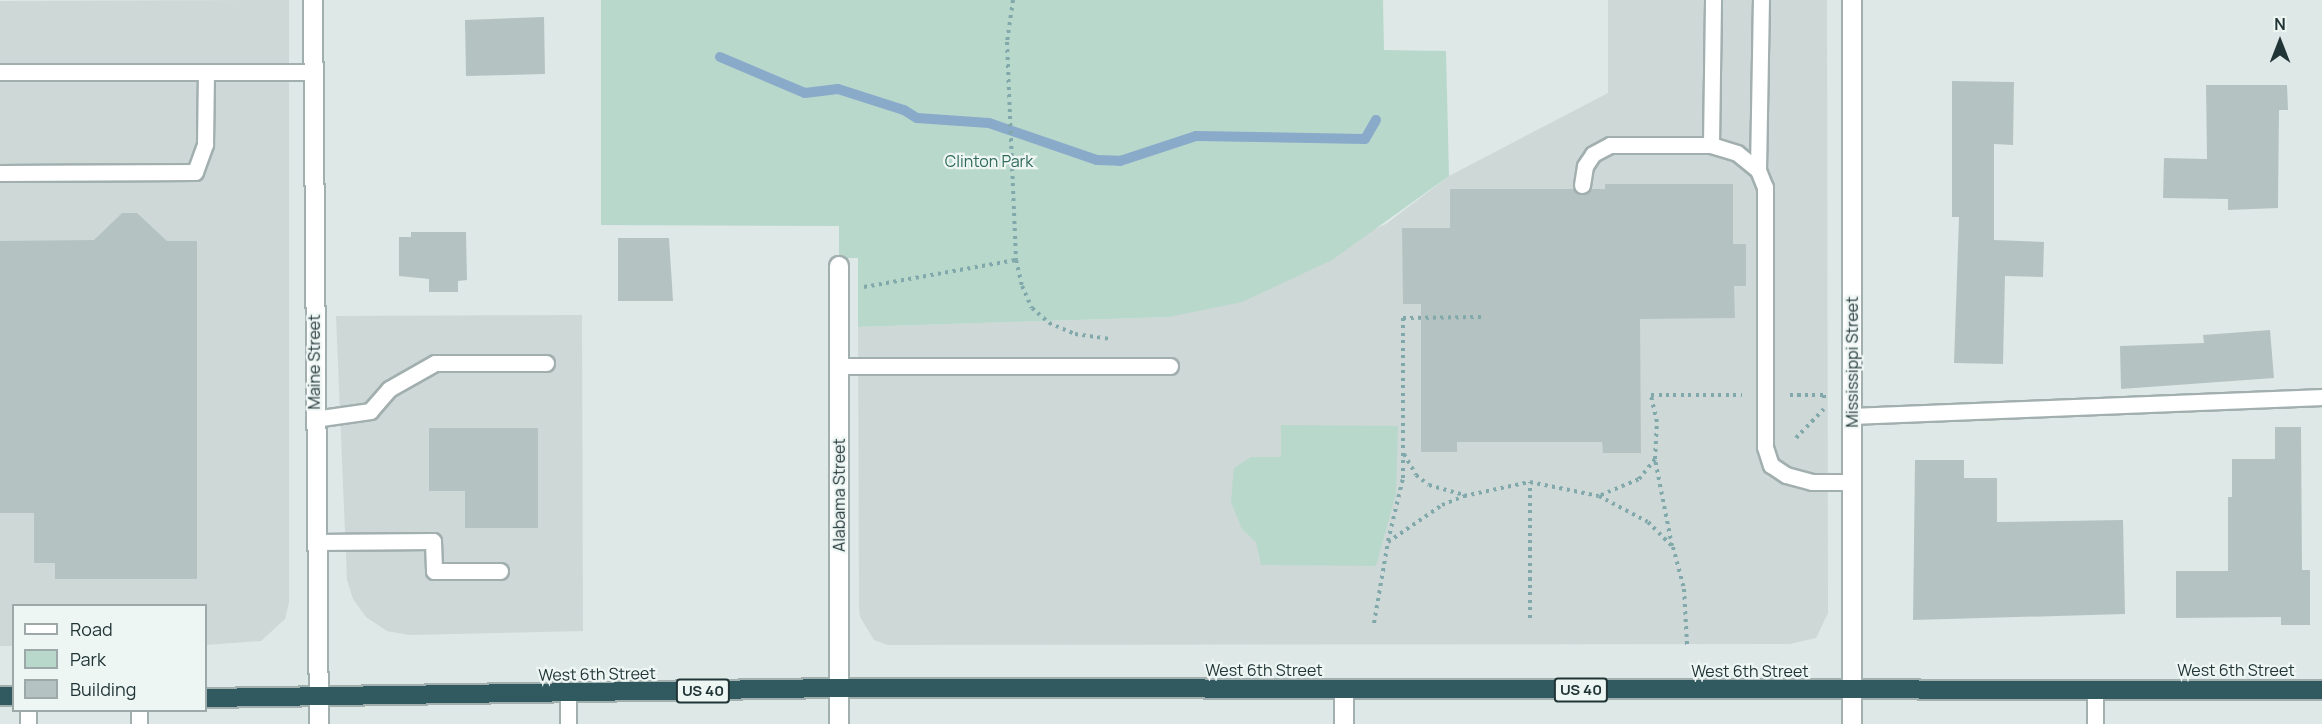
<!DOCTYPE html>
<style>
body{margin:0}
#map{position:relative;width:2322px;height:724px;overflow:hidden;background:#dee8e7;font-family:Manrope,sans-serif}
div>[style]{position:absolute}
.built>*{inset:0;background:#cdd8d7}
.green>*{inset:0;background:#b9d8cc}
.stream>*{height:10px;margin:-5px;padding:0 5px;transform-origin:5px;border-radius:5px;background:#8aaaca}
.building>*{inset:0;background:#b4c3c1}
.path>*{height:4px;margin-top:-2px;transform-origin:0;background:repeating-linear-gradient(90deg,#81a8aa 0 3px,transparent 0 7.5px)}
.roads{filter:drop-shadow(2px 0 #a2afaf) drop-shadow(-2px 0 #a2afaf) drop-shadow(0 2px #a2afaf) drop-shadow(0 -2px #a2afaf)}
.lane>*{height:15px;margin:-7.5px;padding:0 7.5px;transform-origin:7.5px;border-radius:7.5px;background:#fff}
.street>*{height:18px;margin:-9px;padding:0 9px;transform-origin:9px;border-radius:9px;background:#fff}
.secondary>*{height:18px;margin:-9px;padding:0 9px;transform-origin:9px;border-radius:9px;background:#fff}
.highway>*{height:18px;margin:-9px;padding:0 9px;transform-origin:9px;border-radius:9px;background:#305960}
span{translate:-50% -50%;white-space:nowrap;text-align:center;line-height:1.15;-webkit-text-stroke:4.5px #eef6f4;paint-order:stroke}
.shield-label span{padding:2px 4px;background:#eef6f4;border:2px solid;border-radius:4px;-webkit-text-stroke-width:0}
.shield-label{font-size:15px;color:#213537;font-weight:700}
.park-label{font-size:16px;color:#2f6a5a}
.street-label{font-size:16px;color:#213537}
.legend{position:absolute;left:12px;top:604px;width:195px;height:108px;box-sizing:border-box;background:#eef6f4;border:2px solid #9ca9a8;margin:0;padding:8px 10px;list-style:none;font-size:18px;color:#213537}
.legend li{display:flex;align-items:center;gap:12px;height:30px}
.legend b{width:30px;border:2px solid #9ca9a8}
.north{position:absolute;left:2250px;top:12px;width:60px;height:60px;-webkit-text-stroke:4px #eef6f4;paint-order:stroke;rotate:0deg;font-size:16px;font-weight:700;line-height:24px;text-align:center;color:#213537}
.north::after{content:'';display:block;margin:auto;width:21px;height:27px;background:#213537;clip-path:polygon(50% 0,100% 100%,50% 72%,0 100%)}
</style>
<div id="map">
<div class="built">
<i style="clip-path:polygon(289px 0,289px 603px,285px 619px,261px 641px,206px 645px,206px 606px,14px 606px,13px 646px,0 646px,0 1px)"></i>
<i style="clip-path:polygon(1608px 0,1827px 0,1828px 613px,1816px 638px,1790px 644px,888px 645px,874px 640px,860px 617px,859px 608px,858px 327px,1169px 317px,1386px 224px,1449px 176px,1608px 93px)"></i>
<i style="clip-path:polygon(582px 315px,583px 631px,409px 635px,387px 631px,366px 617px,353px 599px,347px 580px,336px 316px)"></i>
</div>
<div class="green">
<i style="clip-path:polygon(601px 0,1383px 0,1384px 50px,1446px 51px,1449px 176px,1332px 260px,1242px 302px,1169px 317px,858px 327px,858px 258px,839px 258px,839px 226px,601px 225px)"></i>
<i style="clip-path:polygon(1281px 425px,1398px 426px,1396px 494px,1376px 566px,1261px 565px,1256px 542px,1242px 529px,1231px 502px,1234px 468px,1251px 457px,1281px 457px)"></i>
</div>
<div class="stream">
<i style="left:720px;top:57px;width:92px;rotate:23deg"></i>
<i style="left:805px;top:93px;width:33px;rotate:-7deg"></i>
<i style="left:838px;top:89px;width:69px;rotate:17.7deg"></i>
<i style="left:904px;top:110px;width:15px;rotate:32deg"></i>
<i style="left:917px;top:118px;width:72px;rotate:4deg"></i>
<i style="left:989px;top:123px;width:114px;rotate:18.9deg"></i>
<i style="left:1097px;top:160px;width:23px;rotate:2deg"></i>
<i style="left:1120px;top:161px;width:80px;rotate:-18.2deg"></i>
<i style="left:1196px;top:136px;width:169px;rotate:1deg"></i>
<i style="left:1365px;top:139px;width:22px;rotate:-60deg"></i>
</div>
<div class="building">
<i style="clip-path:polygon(544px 17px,545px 74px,466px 76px,465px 20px)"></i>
<i style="clip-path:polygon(1952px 81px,2014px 82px,2013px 145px,1994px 144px,1994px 240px,2044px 242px,2043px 277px,2005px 276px,2003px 364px,1954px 363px,1959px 217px,1952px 217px)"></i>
<i style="clip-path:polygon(2206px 85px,2287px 85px,2288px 110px,2279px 110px,2278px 208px,2228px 210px,2228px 199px,2163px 198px,2164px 158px,2207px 159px)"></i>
<i style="clip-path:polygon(1605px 184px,1733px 184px,1733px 244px,1746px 244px,1746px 286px,1734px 286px,1735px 318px,1640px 319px,1641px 453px,1603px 453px,1602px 442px,1457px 442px,1457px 452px,1421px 452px,1421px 304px,1403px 304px,1402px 228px,1450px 228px,1450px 189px,1573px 189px,1581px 195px,1591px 189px,1605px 189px)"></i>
<i style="clip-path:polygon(122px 213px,137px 213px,167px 241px,197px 241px,197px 579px,55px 579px,55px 563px,34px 563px,34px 513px,0 513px,0 241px,94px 240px)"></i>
<i style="clip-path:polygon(411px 232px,466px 232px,467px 280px,458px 281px,458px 292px,429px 292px,429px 279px,399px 276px,399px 237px,411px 237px)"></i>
<i style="clip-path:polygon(618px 238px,669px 238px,673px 301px,618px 301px)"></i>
<i style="clip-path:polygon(2270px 330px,2274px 378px,2121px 389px,2120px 346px,2204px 343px,2203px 335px)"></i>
<i style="clip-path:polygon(2275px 427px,2301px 427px,2302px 570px,2310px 570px,2310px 625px,2281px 625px,2281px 617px,2176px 618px,2176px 571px,2228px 571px,2228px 497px,2232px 497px,2232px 459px,2275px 459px)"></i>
<i style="clip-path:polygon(429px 428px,538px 428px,538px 528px,465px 528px,465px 491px,429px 491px)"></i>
<i style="clip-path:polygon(1915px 460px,1964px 460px,1964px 478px,1997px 478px,1997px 522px,2123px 520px,2125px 614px,1913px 620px)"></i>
</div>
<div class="path">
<i style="left:1013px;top:0;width:42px;rotate:98.1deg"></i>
<i style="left:1007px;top:42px;width:74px;rotate:87.7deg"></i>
<i style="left:1010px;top:116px;width:144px;rotate:87.6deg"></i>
<i style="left:1016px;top:260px;width:27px;rotate:77deg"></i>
<i style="left:1022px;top:286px;width:24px;rotate:66deg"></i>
<i style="left:1032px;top:308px;width:23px;rotate:41deg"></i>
<i style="left:1049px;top:323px;width:28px;rotate:23deg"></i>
<i style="left:1075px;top:334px;width:35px;rotate:8deg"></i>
<i style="left:864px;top:287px;width:154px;rotate:-10.1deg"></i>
<i style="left:1790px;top:395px;width:34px"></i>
<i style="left:1824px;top:395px;width:3px;rotate:90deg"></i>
<i style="left:1796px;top:438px;width:40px;rotate:-46deg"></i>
<i style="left:1404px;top:454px;width:24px;rotate:60deg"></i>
<i style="left:1416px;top:475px;width:16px;rotate:38deg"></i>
<i style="left:1429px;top:485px;width:35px;rotate:16deg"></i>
<i style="left:1601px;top:495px;width:41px;rotate:-22.8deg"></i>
<i style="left:1639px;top:479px;width:26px;rotate:-51deg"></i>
<i style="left:1388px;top:541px;width:65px;rotate:-76.6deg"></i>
<i style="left:1403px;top:478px;width:160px;rotate:-90deg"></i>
<i style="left:1403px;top:318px;width:82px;rotate:-0.7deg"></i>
<i style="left:1672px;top:546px;width:89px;rotate:-101.1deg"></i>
<i style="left:1655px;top:459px;width:37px;rotate:-87deg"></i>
<i style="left:1657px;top:422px;width:28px;rotate:-103deg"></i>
<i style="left:1651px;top:395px;width:91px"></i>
<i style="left:1530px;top:618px;width:136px;rotate:-90deg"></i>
<i style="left:1374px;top:623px;width:82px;rotate:-80.2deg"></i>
<i style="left:1388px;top:542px;width:65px;rotate:-34.4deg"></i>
<i style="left:1442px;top:505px;width:24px;rotate:-22deg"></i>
<i style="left:1464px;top:496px;width:67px;rotate:-12deg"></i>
<i style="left:1530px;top:482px;width:70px;rotate:11.5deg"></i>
<i style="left:1599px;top:496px;width:55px;rotate:28deg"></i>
<i style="left:1648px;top:522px;width:35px;rotate:45deg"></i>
<i style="left:1673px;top:547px;width:43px;rotate:75.3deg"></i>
<i style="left:1684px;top:589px;width:56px;rotate:86.9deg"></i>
</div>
<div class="roads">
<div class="lane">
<i style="left:0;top:72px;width:313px"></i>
<i style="left:1711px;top:145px;width:145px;rotate:-89.2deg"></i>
<i style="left:1758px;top:170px;width:170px;rotate:-89deg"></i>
<i style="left:0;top:173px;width:195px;rotate:-0.3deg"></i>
<i style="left:195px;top:172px;width:30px;rotate:-70deg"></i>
<i style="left:205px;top:144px;width:72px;rotate:-89.2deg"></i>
<i style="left:1582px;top:185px;width:19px;rotate:-81deg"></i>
<i style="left:1585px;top:166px;width:14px;rotate:-56deg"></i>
<i style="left:1593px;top:154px;width:19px;rotate:-28deg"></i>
<i style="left:1610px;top:145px;width:101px"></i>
<i style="left:1711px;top:145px;width:27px;rotate:17deg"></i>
<i style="left:1737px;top:153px;width:27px;rotate:39deg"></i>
<i style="left:1758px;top:170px;width:18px;rotate:68deg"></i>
<i style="left:1765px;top:187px;width:260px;rotate:90deg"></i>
<i style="left:1765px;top:447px;width:19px;rotate:72deg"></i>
<i style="left:1771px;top:465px;width:18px;rotate:34deg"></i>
<i style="left:1786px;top:475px;width:27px;rotate:15deg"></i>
<i style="left:1812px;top:482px;width:40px"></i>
<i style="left:839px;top:366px;width:331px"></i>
<i style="left:1852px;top:416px;width:470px;rotate:-2.3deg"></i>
<i style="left:314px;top:419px;width:57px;rotate:-8.1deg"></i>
<i style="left:370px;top:411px;width:29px;rotate:-49deg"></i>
<i style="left:389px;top:389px;width:53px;rotate:-29.5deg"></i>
<i style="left:435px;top:363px;width:111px"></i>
<i style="left:316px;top:542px;width:117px;rotate:-0.5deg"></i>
<i style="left:433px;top:541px;width:30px;rotate:88deg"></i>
<i style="left:434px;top:571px;width:66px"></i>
<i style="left:2095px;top:690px;width:34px;rotate:90deg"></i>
<i style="left:568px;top:694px;width:30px;rotate:90deg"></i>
<i style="left:28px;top:710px;width:14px;rotate:90deg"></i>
<i style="left:139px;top:724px;width:14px;rotate:-90deg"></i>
</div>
<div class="street">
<i style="left:1852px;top:0;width:724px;rotate:90deg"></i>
<i style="left:1344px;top:690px;width:34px;rotate:90deg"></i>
<i style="left:839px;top:724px;width:458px;rotate:-90deg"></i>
</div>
<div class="secondary">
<i style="left:313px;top:0;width:724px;rotate:89.53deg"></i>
</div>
<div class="highway">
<i style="left:0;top:696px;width:14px"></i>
<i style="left:206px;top:698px;width:633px;rotate:-0.91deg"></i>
<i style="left:839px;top:688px;width:1483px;rotate:0.08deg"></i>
</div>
</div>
<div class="shield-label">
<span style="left:1581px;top:690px">US 40</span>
<span style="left:703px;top:691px">US 40</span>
</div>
<div class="park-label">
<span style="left:989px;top:161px">Clinton Park</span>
</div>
<div class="street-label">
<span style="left:314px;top:362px;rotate:-90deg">Maine Street</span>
<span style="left:1852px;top:362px;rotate:-90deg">Mississippi Street</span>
<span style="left:839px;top:495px;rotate:-90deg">Alabama Street</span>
<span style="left:1264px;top:670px">West 6th Street</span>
<span style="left:2236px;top:670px">West 6th Street</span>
<span style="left:1750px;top:671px">West 6th Street</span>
<span style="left:597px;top:674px;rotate:-1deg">West 6th Street</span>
</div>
<ul class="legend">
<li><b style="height:8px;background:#fff"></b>Road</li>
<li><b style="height:16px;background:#b9d8cc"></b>Park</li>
<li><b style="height:16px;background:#b4c3c1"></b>Building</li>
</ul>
<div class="north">N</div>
</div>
